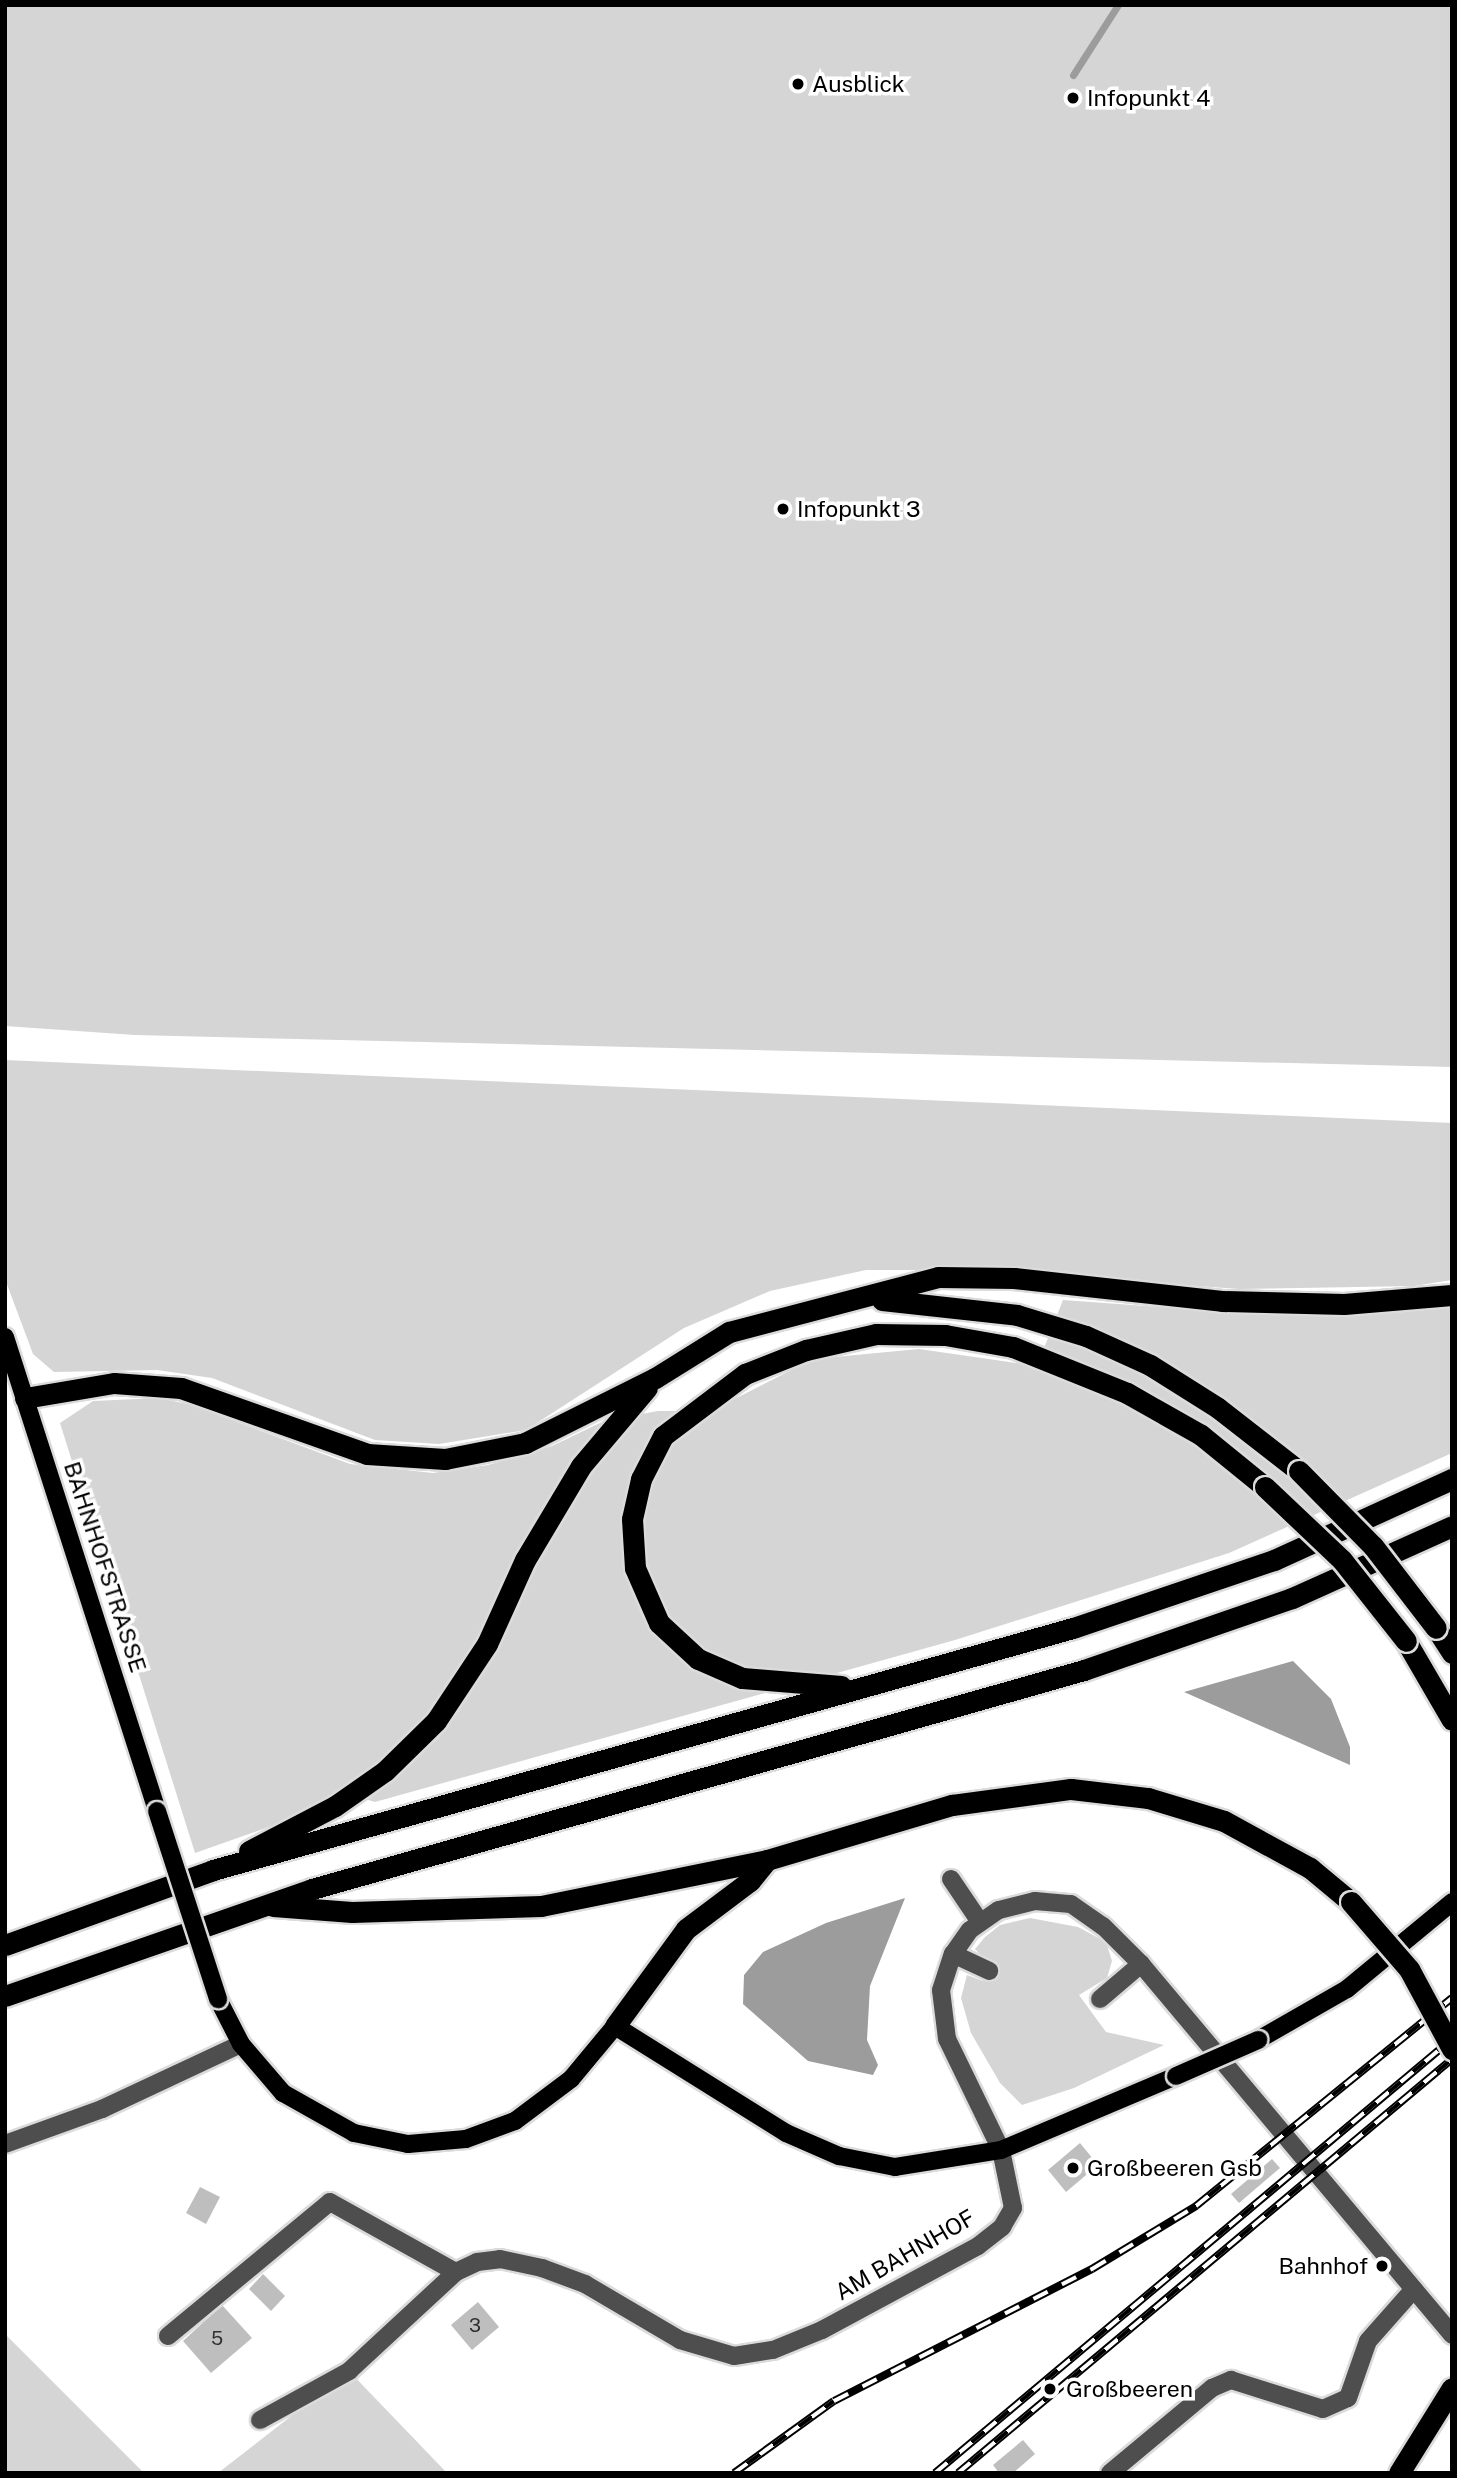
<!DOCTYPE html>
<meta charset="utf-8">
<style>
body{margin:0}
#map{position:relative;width:1457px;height:2478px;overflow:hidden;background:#fff;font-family:"Public Sans",sans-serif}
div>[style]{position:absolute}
.green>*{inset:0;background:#d5d5d5}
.water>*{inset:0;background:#9c9c9c}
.stream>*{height:7px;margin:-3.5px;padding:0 3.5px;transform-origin:3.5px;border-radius:3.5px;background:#9c9c9c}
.building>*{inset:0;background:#bebebe}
.roads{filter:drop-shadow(2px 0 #dbdbdb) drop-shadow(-2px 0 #dbdbdb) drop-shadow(0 2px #dbdbdb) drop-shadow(0 -2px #dbdbdb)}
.minor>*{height:18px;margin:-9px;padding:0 9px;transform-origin:9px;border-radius:9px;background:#4e4e4e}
.major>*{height:18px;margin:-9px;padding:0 9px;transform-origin:9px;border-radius:9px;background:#000}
.highway>*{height:21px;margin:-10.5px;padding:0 10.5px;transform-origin:10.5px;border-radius:10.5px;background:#000}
.rail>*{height:8px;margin-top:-4px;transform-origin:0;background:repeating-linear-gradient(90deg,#fff 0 16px,#000 0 32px);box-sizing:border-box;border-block:2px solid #000}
.bridges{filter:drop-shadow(2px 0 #dbdbdb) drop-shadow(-2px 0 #dbdbdb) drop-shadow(0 2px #dbdbdb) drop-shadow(0 -2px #dbdbdb)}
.major-bridge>*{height:18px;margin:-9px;padding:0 9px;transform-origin:9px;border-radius:9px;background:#000}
.highway-bridge>*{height:21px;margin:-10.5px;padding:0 10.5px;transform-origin:10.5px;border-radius:10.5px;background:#000}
.dots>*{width:19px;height:19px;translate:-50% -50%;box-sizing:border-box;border:4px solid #fff;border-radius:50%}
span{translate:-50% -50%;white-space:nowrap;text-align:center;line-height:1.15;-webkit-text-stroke:7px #fff;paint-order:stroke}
.number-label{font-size:19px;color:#303030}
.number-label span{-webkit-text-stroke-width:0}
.poi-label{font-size:23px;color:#000}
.left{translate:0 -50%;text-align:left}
.right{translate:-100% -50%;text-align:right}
.street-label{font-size:23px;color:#000}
.frame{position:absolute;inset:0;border:7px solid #000;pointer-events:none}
</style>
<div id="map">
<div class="green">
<i style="clip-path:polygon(5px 5px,1452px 5px,1452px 1067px,135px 1035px,5px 1026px)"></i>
<i style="clip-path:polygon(5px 1060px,1452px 1123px,1452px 1280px,1414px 1286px,1239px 1289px,980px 1270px,866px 1270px,770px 1291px,684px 1328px,526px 1430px,439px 1444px,375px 1440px,212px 1378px,157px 1370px,54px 1372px,33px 1354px,5px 1279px)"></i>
<i style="clip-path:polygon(1063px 1300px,1243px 1313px,1452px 1304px,1452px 1453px,1229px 1553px,955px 1640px,375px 1802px,337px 1791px,283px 1822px,195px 1853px,60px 1423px,93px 1401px,159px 1398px,192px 1405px,350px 1464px,433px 1473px,488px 1465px,552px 1446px,604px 1421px,658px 1411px,711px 1411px,813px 1359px,919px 1349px,1037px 1366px)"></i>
<i style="clip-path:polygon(1030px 1918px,1078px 1927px,1106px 1942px,1112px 1961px,1107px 1978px,1079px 1995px,1106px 2032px,1164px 2045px,1074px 2088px,1022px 2105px,1000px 2083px,971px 2033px,961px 1998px,967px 1975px,983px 1981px,990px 1965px,975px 1949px,985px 1937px,1000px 1925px)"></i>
<i style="clip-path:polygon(5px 2334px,144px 2473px,5px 2473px)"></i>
<i style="clip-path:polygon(349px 2371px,447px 2473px,218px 2473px)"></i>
</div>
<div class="water">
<i style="clip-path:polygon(1293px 1661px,1331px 1699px,1350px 1747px,1350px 1765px,1184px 1692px)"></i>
<i style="clip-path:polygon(905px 1898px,870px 1986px,867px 2040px,878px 2065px,873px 2075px,808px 2061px,743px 2004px,744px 1975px,763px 1952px,826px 1923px)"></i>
</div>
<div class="stream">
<i style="left:1073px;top:75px;width:83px;rotate:-57.3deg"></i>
</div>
<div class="building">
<i style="clip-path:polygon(1080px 2143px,1098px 2165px,1066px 2192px,1048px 2170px)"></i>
<i style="clip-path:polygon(1272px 2159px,1280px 2168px,1239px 2203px,1231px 2194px)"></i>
<i style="clip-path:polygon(200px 2187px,220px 2197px,206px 2224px,186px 2213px)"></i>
<i style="clip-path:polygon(263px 2274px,285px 2296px,271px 2311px,249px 2289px)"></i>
<i style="clip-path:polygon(478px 2302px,499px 2327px,472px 2350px,451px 2325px)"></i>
<i style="clip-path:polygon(222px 2305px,252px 2338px,211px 2373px,183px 2341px)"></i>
<i style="clip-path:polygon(1023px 2440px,1035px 2454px,1013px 2473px,999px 2473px,993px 2465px)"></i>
</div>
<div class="roads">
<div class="minor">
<i style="left:951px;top:1879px;width:52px;rotate:56deg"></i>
<i style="left:953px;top:1954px;width:40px;rotate:25deg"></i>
<i style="left:1100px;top:1999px;width:54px;rotate:-40.5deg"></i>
<i style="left:5px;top:2144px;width:103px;rotate:-19.8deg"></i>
<i style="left:102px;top:2109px;width:153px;rotate:-25.1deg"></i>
<i style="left:168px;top:2336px;width:210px;rotate:-39.6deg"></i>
<i style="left:330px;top:2202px;width:144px;rotate:29.1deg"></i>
<i style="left:260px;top:2420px;width:102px;rotate:-28.8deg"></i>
<i style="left:349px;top:2371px;width:146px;rotate:-42.8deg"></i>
<i style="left:456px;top:2272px;width:23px;rotate:-25deg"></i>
<i style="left:477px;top:2262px;width:23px;rotate:-7deg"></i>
<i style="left:500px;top:2259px;width:43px;rotate:12.1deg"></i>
<i style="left:542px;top:2268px;width:46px;rotate:20.4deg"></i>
<i style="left:585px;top:2284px;width:110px;rotate:30.5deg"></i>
<i style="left:680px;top:2340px;width:56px;rotate:16.5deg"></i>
<i style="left:734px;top:2356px;width:39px;rotate:-9deg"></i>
<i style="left:773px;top:2350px;width:53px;rotate:-22.2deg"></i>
<i style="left:822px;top:2330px;width:177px;rotate:-28.3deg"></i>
<i style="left:978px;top:2246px;width:31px;rotate:-38deg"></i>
<i style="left:1002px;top:2227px;width:22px;rotate:-60deg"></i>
<i style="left:1013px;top:2208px;width:59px;rotate:-101.7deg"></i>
<i style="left:1001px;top:2150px;width:123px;rotate:-115.9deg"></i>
<i style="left:947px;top:2039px;width:49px;rotate:-97deg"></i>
<i style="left:941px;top:1990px;width:38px;rotate:-72deg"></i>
<i style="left:953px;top:1954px;width:29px;rotate:-55deg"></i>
<i style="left:970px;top:1930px;width:35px;rotate:-35deg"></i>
<i style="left:999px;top:1910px;width:37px;rotate:-14deg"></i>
<i style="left:1035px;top:1901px;width:36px;rotate:5deg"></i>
<i style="left:1071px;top:1904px;width:39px;rotate:35deg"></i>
<i style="left:1103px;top:1926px;width:54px;rotate:45deg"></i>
<i style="left:1141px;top:1964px;width:484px;rotate:50deg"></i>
<i style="left:1110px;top:2473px;width:133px;rotate:-39.8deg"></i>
<i style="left:1212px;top:2388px;width:21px;rotate:-23deg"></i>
<i style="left:1231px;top:2380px;width:96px;rotate:17.5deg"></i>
<i style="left:1323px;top:2409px;width:27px;rotate:-24deg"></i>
<i style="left:1348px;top:2398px;width:60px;rotate:-70.7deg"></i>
<i style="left:1368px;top:2341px;width:69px;rotate:-48.5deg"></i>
</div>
<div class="major">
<i style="left:5px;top:1337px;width:498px;rotate:72.2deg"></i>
<i style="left:218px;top:1999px;width:51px;rotate:62.9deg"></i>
<i style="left:241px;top:2044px;width:65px;rotate:49.4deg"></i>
<i style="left:283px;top:2093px;width:81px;rotate:29.4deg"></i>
<i style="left:354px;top:2133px;width:55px;rotate:11.5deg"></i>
<i style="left:408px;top:2144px;width:58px;rotate:-4.9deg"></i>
<i style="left:466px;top:2139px;width:52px;rotate:-20.2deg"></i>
<i style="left:515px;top:2121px;width:70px;rotate:-36.9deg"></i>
<i style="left:571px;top:2079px;width:69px;rotate:-50.3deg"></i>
<i style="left:615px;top:2026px;width:202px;rotate:32deg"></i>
<i style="left:786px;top:2133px;width:58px;rotate:23.5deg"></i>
<i style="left:839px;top:2156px;width:57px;rotate:11.1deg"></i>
<i style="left:895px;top:2167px;width:107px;rotate:-9.1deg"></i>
<i style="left:1001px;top:2150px;width:190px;rotate:-22.9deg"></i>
<i style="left:1258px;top:2040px;width:103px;rotate:-29.8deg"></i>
<i style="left:1347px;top:1989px;width:136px;rotate:-39.6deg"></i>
</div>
<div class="highway">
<i style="left:882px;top:1300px;width:136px;rotate:6.3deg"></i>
<i style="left:1017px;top:1315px;width:72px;rotate:16.9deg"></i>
<i style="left:1086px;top:1336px;width:70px;rotate:24.4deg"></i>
<i style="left:1150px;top:1365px;width:80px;rotate:32.3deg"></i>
<i style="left:1218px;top:1408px;width:103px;rotate:37.9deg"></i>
<i style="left:25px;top:1398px;width:90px;rotate:-9.6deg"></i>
<i style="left:114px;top:1383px;width:67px;rotate:4.3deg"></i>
<i style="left:181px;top:1388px;width:197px;rotate:19.5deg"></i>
<i style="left:367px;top:1454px;width:78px;rotate:3.7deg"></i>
<i style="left:445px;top:1459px;width:82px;rotate:-11.3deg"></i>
<i style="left:525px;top:1443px;width:145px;rotate:-26.6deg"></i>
<i style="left:655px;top:1378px;width:87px;rotate:-31.9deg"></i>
<i style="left:729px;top:1332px;width:216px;rotate:-14.7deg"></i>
<i style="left:938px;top:1277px;width:76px;rotate:0.8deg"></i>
<i style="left:1014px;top:1278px;width:209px;rotate:6.3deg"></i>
<i style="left:1222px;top:1301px;width:122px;rotate:1.4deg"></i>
<i style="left:1344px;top:1304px;width:108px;rotate:-4.8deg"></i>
<i style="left:1436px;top:1628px;width:30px;rotate:57deg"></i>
<i style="left:1406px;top:1641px;width:91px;rotate:59.8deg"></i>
<i style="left:841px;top:1686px;width:99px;rotate:-175.4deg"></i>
<i style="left:742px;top:1678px;width:48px;rotate:-156.6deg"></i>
<i style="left:698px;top:1659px;width:53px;rotate:-137.3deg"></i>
<i style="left:659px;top:1623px;width:60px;rotate:-113.6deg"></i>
<i style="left:635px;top:1568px;width:49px;rotate:-93.5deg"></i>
<i style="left:632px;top:1519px;width:41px;rotate:-77.3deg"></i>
<i style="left:641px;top:1479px;width:48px;rotate:-62.9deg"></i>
<i style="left:663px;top:1436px;width:103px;rotate:-37.1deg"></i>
<i style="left:745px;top:1374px;width:66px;rotate:-21.5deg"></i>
<i style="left:806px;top:1350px;width:72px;rotate:-12.9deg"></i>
<i style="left:876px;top:1334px;width:69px;rotate:0.8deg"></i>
<i style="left:945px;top:1335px;width:69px;rotate:10deg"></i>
<i style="left:1013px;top:1347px;width:123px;rotate:22deg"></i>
<i style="left:1127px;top:1393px;width:85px;rotate:29.6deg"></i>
<i style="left:1201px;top:1435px;width:82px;rotate:39.1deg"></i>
<i style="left:249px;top:1851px;width:97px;rotate:-27.6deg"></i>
<i style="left:335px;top:1806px;width:61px;rotate:-35deg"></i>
<i style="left:385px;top:1771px;width:71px;rotate:-44.4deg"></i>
<i style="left:436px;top:1721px;width:92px;rotate:-56.5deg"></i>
<i style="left:487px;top:1644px;width:92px;rotate:-65.7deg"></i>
<i style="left:525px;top:1560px;width:109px;rotate:-59.2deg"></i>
<i style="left:581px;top:1466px;width:102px;rotate:-49.8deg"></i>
<i style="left:273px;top:1906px;width:79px;rotate:4.3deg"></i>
<i style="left:352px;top:1912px;width:189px;rotate:-1.8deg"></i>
<i style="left:541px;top:1906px;width:231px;rotate:-11.5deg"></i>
<i style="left:767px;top:1860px;width:193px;rotate:-16.6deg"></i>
<i style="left:952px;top:1805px;width:120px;rotate:-7.7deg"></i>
<i style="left:1071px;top:1789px;width:78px;rotate:6.7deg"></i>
<i style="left:1148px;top:1798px;width:79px;rotate:16.8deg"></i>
<i style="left:1224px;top:1821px;width:98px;rotate:28.7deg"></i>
<i style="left:1310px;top:1868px;width:53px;rotate:39.7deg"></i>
<i style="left:5px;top:1945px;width:221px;rotate:-19.8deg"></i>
<i style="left:213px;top:1870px;width:893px;rotate:-15.72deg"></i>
<i style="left:1073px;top:1628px;width:212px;rotate:-18.7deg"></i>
<i style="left:1274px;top:1560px;width:196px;rotate:-24.5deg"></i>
<i style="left:5px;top:1996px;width:325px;rotate:-19.2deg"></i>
<i style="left:312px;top:1889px;width:802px;rotate:-15.84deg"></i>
<i style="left:1084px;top:1670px;width:220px;rotate:-19.1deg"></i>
<i style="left:1292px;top:1598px;width:175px;rotate:-24.2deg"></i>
<i style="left:615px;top:2026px;width:120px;rotate:-53.8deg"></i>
<i style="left:686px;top:1929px;width:80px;rotate:-36.9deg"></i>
<i style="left:750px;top:1881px;width:27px;rotate:-51deg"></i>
<i style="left:1399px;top:2473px;width:100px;rotate:-58.1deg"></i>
</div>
</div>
<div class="rail">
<i style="left:734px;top:2473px;width:123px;rotate:-35.8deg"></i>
<i style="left:834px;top:2401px;width:290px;rotate:-27.1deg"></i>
<i style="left:1092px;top:2269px;width:122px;rotate:-31.2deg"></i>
<i style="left:1196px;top:2206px;width:330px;rotate:-39.1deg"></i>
<i style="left:935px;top:2473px;width:675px;rotate:-40.01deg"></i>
<i style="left:958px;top:2473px;width:645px;rotate:-39.96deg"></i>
</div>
<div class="bridges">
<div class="major-bridge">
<i style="left:157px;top:1811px;width:198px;rotate:72deg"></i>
<i style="left:1176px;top:2076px;width:90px;rotate:-23.7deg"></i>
</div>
<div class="highway-bridge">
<i style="left:1299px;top:1471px;width:105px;rotate:45.4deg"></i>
<i style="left:1373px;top:1546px;width:103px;rotate:52.5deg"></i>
<i style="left:1265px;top:1487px;width:106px;rotate:43.5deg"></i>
<i style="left:1342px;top:1560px;width:103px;rotate:51.7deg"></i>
<i style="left:1351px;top:1902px;width:89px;rotate:49.1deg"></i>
<i style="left:1409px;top:1969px;width:91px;rotate:61.7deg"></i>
</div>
</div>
<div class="dots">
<i style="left:798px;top:84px;background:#000"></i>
<i style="left:1073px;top:98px;background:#000"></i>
<i style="left:783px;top:509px;background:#000"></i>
<i style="left:1073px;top:2168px;background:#000"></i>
<i style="left:1382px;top:2266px;background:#000"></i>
<i style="left:1050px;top:2389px;background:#000"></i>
</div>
<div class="number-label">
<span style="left:475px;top:2326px">3</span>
<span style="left:217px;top:2339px">5</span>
</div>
<div class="poi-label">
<span class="left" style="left:812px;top:84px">Ausblick</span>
<span class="left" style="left:1087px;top:98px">Infopunkt 4</span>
<span class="left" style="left:797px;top:509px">Infopunkt 3</span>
<span class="left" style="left:1087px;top:2168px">Großbeeren Gsb</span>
<span class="right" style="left:1368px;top:2266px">Bahnhof</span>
<span class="left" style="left:1066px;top:2389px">Großbeeren</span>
</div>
<div class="street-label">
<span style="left:105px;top:1567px;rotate:72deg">BAHNHOFSTRASSE</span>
<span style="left:905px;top:2255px;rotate:-30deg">AM BAHNHOF</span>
</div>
<div class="frame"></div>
</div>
